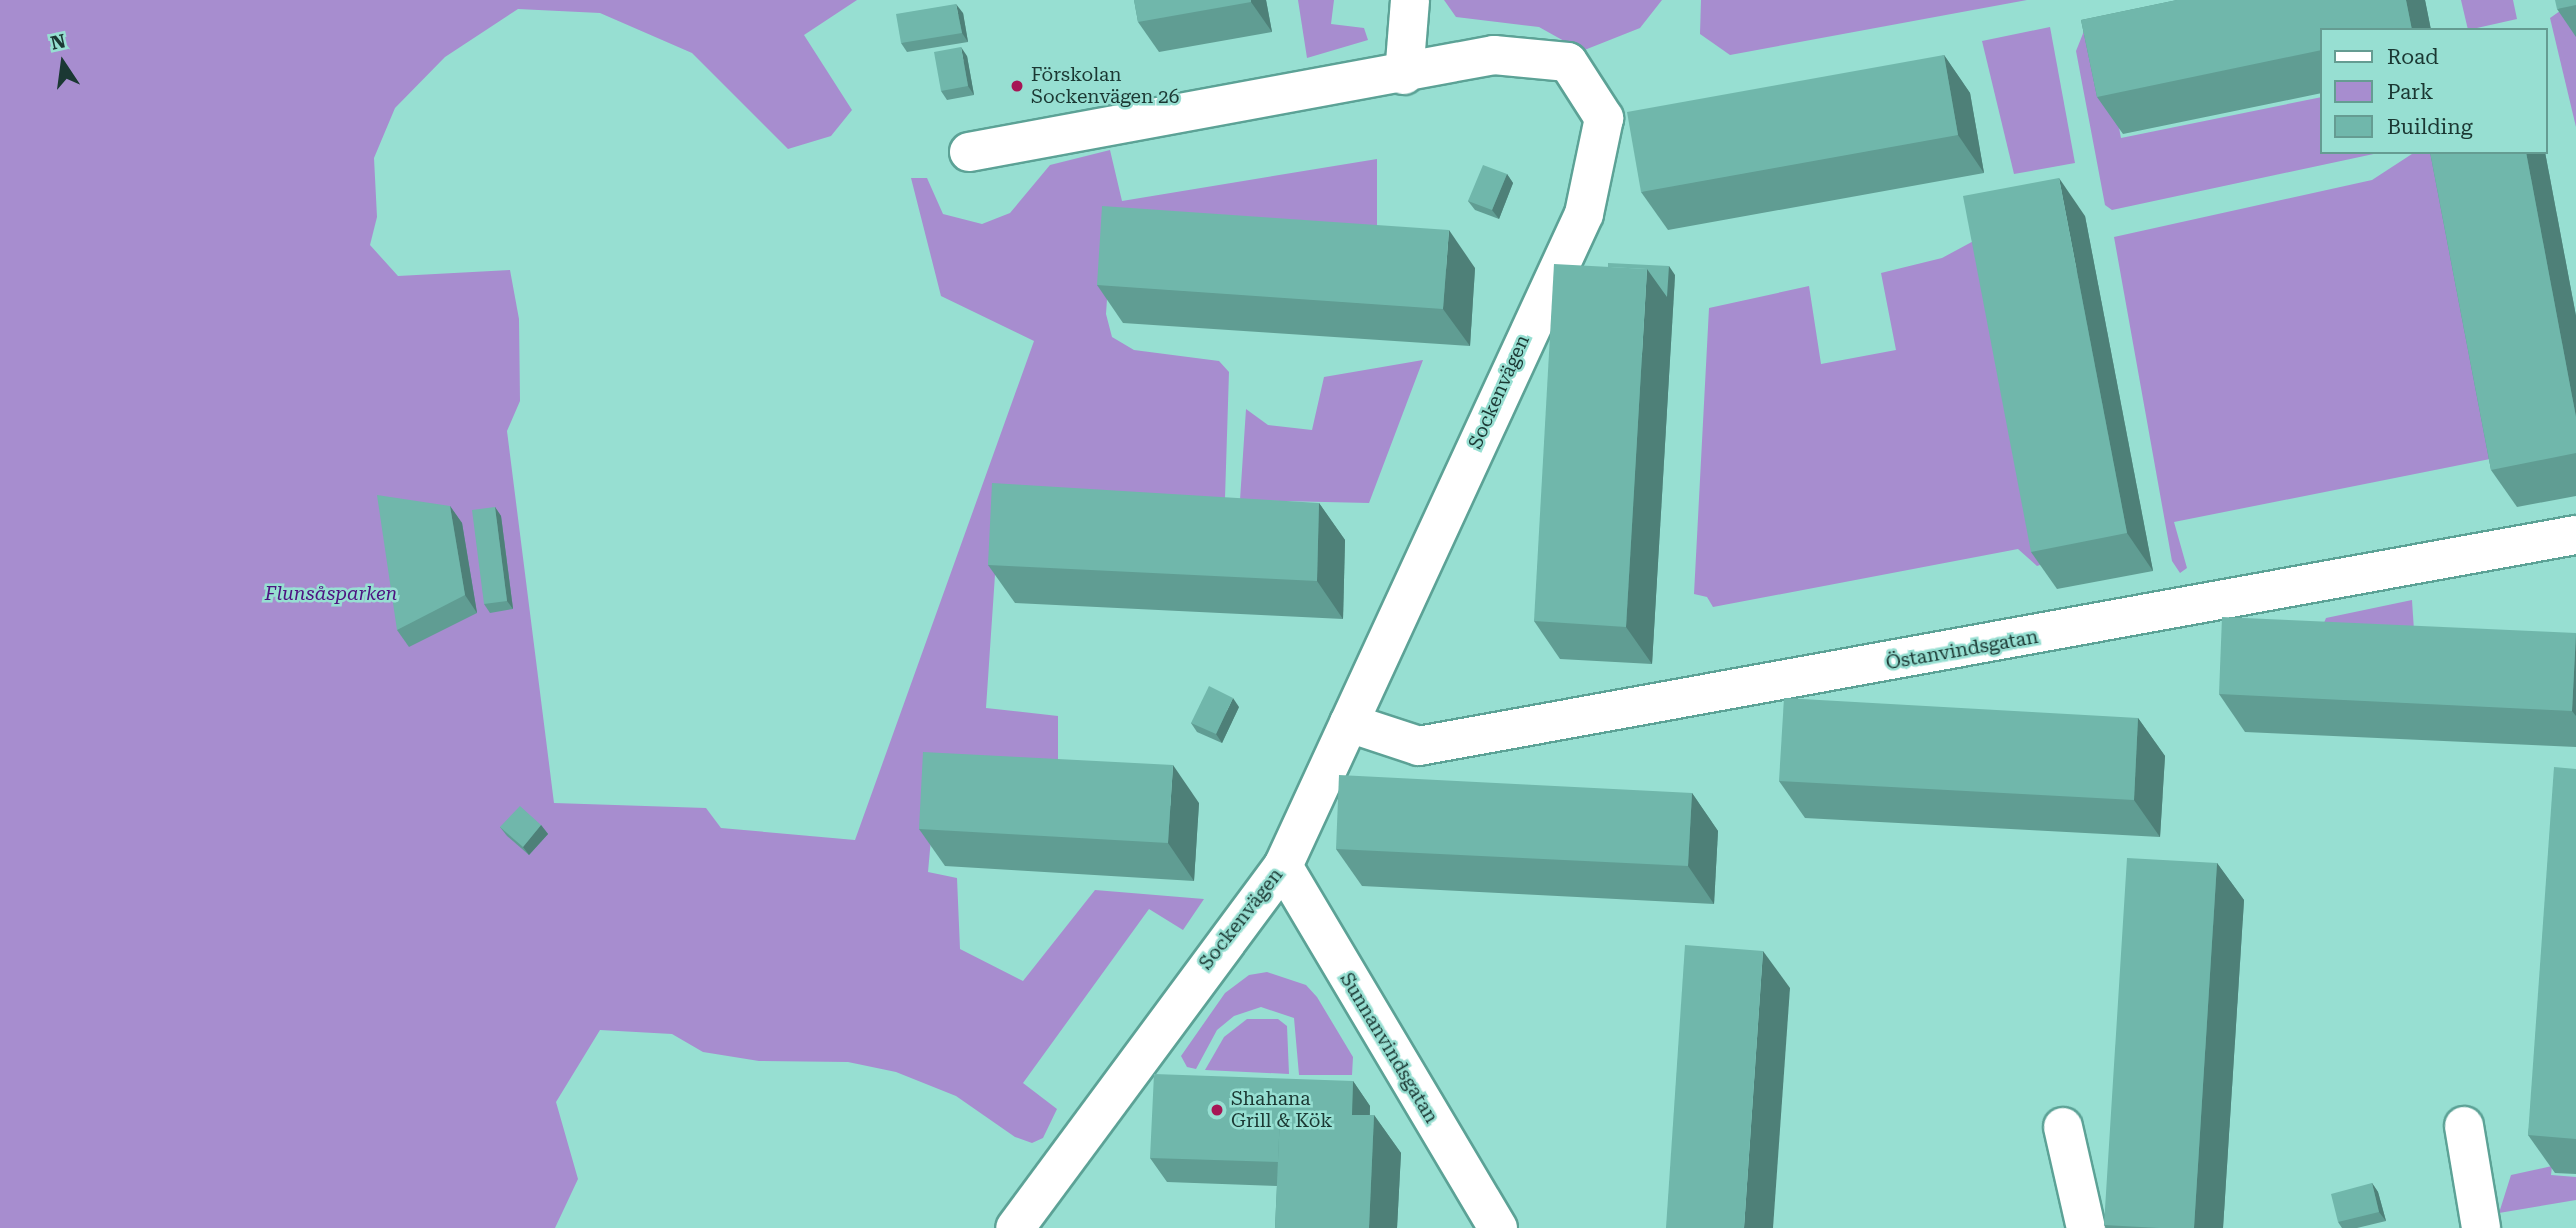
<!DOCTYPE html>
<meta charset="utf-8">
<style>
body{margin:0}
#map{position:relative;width:2576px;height:1228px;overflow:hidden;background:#97dfd2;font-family:"Roboto Serif",serif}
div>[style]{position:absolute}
.green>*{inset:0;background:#a78dcf}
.roads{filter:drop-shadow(2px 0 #5ca296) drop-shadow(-2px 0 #5ca296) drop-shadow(0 2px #5ca296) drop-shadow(0 -2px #5ca296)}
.minor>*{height:38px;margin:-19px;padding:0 19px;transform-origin:19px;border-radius:19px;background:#fff}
.wall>*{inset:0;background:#609d93}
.shaded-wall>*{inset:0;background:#4e8078}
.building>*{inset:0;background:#70b7ab}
.dots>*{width:19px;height:19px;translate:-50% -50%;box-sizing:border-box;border:4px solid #97dfd2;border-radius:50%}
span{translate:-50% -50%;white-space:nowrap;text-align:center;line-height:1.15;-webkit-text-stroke:5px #97dfd2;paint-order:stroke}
.poi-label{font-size:19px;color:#1b3833}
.left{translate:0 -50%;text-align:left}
.street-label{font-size:19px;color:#1b3833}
.park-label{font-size:19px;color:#4d1380;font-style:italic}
.legend{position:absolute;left:2320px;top:28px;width:228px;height:126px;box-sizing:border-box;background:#97dfd2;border:2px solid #659c92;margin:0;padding:9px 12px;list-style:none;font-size:21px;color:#1b3833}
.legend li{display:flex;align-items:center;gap:14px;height:35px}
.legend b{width:35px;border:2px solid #659c92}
.north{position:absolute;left:28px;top:28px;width:70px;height:70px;-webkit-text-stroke:5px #97dfd2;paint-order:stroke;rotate:347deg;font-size:19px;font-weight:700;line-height:28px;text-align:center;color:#1b3833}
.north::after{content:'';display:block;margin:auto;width:24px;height:32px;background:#1b3833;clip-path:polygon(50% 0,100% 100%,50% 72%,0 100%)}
</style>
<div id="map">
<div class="green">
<i style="clip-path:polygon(0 0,857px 0,804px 35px,852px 110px,831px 136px,788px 149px,692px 53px,600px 13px,518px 9px,445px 57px,395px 108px,374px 158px,377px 217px,370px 245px,398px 276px,510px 270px,519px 319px,520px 401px,507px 431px,554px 803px,706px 808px,721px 828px,855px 840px,1034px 341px,941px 296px,911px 178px,927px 178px,943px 214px,982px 224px,1010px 213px,1050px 165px,1110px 150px,1122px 201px,1377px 159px,1377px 229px,1113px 212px,1106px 314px,1112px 337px,1134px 350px,1219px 361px,1229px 372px,1225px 498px,1001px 486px,986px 708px,1058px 716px,1058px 764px,938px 761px,928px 872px,957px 878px,960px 949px,1023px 981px,1095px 890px,1204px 899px,1183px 930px,1149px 909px,1023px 1083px,1057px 1109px,1043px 1138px,1032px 1143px,1015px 1137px,956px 1096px,896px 1072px,848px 1062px,759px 1061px,703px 1052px,672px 1034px,600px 1030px,556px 1102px,578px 1179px,555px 1228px,0 1228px)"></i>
<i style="clip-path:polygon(1298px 0,1334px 0,1331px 24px,1364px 28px,1368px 40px,1307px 58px)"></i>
<i style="clip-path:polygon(1444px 0,1662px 0,1640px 28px,1582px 51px,1539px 27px,1456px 17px)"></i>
<i style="clip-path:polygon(1701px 0,2027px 0,1730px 55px,1700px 34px)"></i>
<i style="clip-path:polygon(2461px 0,2513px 0,2517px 19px,2468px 30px)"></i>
<i style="clip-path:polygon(2560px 11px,2576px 26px,2576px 127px,2550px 18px)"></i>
<i style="clip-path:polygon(2086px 26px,2105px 56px,2121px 138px,2322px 97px,2322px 152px,2383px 152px,2112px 210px,2105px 205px,2076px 51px)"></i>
<i style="clip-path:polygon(2050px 27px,2075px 163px,2014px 174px,1982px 41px)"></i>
<i style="clip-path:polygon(2415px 152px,2446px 152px,2505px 456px,2174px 522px,2187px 568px,2180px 573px,2172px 561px,2114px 237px,2372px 180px)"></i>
<i style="clip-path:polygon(1981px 237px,2046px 563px,2037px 566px,2018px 549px,1713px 607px,1707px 597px,1694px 594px,1709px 308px,1809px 286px,1821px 364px,1896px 350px,1881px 273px,1942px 258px)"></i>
<i style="clip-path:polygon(1423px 360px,1369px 503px,1240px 500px,1246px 409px,1268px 425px,1312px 430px,1324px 377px)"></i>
<i style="clip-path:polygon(2412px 600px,2414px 631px,2324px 623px,2326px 618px)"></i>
<i style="clip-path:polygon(1267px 972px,1306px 985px,1317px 997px,1353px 1057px,1352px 1075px,1299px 1075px,1294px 1018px,1261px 1007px,1234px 1016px,1217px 1030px,1196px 1069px,1187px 1067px,1181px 1056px,1225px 993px,1249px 975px)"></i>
<i style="clip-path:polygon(1247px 1019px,1278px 1019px,1287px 1026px,1289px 1074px,1205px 1070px,1224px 1037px)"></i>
<i style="clip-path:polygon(2552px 1166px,2551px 1175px,2576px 1177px,2576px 1200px,2499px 1213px,2511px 1175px)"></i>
</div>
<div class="roads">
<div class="minor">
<i style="left:1404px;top:75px;width:75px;rotate:-85.4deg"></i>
<i style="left:969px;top:152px;width:534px;rotate:-10.47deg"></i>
<i style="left:1494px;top:55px;width:74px;rotate:5.4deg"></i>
<i style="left:1568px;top:62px;width:67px;rotate:57.3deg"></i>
<i style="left:1604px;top:118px;width:98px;rotate:101.8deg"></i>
<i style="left:1584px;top:214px;width:718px;rotate:114.78deg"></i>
<i style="left:1283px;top:866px;width:450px;rotate:126.5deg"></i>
<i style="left:1349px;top:723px;width:74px;rotate:18.2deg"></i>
<i style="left:1419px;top:746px;width:1176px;rotate:-10.34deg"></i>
<i style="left:1283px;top:866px;width:421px;rotate:59.3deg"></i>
<i style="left:2464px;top:1126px;width:103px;rotate:80.5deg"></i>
<i style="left:2063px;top:1127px;width:104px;rotate:77.2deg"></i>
</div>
</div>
<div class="wall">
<i style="clip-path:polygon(1134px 0,1266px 0,1272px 32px,1159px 52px,1138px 22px)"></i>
<i style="clip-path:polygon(2177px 0,2425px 0,2431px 30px,2322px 30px,2322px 93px,2123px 134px,2097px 97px,2081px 20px)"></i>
<i style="clip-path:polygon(2576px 0,2576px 37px,2557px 9px)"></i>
<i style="clip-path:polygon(963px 13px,968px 42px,907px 52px,901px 43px)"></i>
<i style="clip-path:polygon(1944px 55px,1970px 93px,1984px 173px,1668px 230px,1641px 192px)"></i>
<i style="clip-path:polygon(967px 56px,974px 95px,947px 100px,941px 91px)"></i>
<i style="clip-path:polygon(2430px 152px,2545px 152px,2576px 316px,2576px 496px,2517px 507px,2491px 470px)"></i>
<i style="clip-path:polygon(1507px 174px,1513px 183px,1499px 219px,1475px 210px,1468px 201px)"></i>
<i style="clip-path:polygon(2085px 216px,2153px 571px,2057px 589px,2031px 552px)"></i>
<i style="clip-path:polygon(1475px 268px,1470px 346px,1123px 323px,1097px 285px)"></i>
<i style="clip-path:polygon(1675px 275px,1652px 664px,1560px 659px,1534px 621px)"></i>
<i style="clip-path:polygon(1319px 503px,1345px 540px,1343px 619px,1015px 603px,988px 565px)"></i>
<i style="clip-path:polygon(450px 506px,462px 523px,477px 613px,409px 647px,397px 630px)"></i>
<i style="clip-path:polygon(495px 507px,501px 516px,513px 609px,490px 613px,484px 604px)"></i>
<i style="clip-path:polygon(2576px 633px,2576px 747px,2245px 732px,2219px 694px)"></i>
<i style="clip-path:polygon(1239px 707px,1222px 743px,1197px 732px,1191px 723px)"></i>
<i style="clip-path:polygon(2138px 718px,2165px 756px,2160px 837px,1805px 818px,1779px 781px)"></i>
<i style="clip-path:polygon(2576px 769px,2576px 1174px,2555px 1173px,2528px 1135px)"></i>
<i style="clip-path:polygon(1692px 793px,1718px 831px,1714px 904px,1362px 886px,1336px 849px)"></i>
<i style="clip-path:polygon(1199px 803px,1194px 881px,945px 866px,919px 829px)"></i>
<i style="clip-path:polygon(541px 825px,548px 834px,529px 855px,507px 836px,500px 827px)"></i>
<i style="clip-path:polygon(2217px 863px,2244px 900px,2223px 1228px,2106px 1228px,2104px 1225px)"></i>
<i style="clip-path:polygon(1353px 1081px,1370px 1106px,1370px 1115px,1374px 1115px,1401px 1153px,1397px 1228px,1275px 1228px,1277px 1186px,1167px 1182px,1150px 1158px)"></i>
<i style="clip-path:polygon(2372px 1183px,2378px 1192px,2386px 1221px,2357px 1228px,2342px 1228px,2338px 1222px)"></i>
</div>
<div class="shaded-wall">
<i style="clip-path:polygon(1251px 0,1266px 0,1272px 32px,1251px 2px)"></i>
<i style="clip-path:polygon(2406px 0,2425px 0,2431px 30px,2412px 30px)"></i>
<i style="clip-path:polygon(956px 4px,963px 13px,968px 42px,962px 33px)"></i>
<i style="clip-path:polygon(961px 47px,967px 56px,974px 95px,968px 86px)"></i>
<i style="clip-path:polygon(1944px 55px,1970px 93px,1984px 173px,1958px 135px)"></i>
<i style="clip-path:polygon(2526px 152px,2545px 152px,2576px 316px,2576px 417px)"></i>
<i style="clip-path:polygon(1507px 174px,1513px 183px,1499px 219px,1492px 210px)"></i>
<i style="clip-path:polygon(2059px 178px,2085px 216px,2153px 571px,2127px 533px)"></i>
<i style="clip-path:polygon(1449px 230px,1475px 268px,1470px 346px,1443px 309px)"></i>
<i style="clip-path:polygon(1669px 266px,1675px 275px,1652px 664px,1626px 627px,1647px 269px)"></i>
<i style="clip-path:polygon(1319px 503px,1345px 540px,1343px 619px,1317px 581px)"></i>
<i style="clip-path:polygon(450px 506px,462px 523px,477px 613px,465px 595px)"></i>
<i style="clip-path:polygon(495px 507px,501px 516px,513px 609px,507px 601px)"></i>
<i style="clip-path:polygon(2576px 634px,2576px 716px,2572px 711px)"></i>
<i style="clip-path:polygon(1233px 698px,1239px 707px,1222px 743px,1216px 734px)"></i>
<i style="clip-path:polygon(2138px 718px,2165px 756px,2160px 837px,2134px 800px)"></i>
<i style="clip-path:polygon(1173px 765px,1199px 803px,1194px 881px,1168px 843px)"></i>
<i style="clip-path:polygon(1692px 793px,1718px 831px,1714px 904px,1688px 866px)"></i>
<i style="clip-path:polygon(541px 825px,548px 834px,529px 855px,523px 847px)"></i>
<i style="clip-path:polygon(2217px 863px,2244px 900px,2223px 1228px,2194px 1228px)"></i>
<i style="clip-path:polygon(1763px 951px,1790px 988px,1773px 1228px,1744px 1228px)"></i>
<i style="clip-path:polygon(1353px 1081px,1370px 1106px,1368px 1154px,1351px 1130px)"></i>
<i style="clip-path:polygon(1374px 1115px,1401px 1153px,1397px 1228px,1369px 1228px)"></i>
<i style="clip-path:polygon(2372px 1183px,2378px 1192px,2386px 1221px,2379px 1212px)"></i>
</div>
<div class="building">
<i style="clip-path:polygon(1134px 0,1251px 0,1251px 2px,1138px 22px)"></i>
<i style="clip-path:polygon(2177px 0,2406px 0,2412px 30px,2322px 30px,2322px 50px,2097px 97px,2081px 20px)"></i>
<i style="clip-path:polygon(2555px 0,2576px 0,2576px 5px,2557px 9px)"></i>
<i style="clip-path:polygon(956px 4px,962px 33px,901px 43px,896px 14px)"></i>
<i style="clip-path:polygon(961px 47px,968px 86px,941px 91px,934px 52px)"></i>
<i style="clip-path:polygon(1944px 55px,1958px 135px,1641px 192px,1627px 112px)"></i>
<i style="clip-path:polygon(2430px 152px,2526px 152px,2576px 417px,2576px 453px,2491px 470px)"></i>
<i style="clip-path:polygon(1483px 165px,1507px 174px,1492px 210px,1468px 201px)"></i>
<i style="clip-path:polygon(2059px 178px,2127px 533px,2031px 552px,1963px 196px)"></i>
<i style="clip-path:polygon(1102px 206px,1449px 230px,1443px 309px,1097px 285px)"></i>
<i style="clip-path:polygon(1608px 263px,1669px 266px,1667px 297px,1647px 269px,1608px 267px)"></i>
<i style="clip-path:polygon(1554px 264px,1647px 269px,1626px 627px,1534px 621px)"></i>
<i style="clip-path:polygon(992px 483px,1319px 503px,1317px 581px,988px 565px)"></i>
<i style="clip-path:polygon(377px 495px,450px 506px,465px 595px,397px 630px)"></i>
<i style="clip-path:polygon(495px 507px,507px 601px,484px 604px,472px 510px)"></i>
<i style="clip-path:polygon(2222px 617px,2576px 633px,2572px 711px,2219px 694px)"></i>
<i style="clip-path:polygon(1209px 686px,1233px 698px,1216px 734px,1191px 723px)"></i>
<i style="clip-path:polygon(1784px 698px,2138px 718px,2134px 800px,1779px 781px)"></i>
<i style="clip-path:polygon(923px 752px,1173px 765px,1168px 843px,919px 829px)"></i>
<i style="clip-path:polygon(2554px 767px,2576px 769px,2576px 1139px,2528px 1135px)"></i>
<i style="clip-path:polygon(1339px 775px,1692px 793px,1688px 866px,1336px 849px)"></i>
<i style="clip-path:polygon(520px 806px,541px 825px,523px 847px,500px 827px)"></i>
<i style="clip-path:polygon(2127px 858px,2217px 863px,2194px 1228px,2159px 1228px,2104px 1225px)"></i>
<i style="clip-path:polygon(1685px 945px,1763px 951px,1744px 1228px,1666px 1228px)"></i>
<i style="clip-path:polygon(1154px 1074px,1353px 1081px,1352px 1115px,1280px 1115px,1278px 1162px,1150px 1158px)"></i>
<i style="clip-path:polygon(1280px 1115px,1374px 1115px,1369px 1228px,1275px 1228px)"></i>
<i style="clip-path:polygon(2372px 1183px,2379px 1212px,2338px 1222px,2331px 1194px)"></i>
</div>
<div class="dots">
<i style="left:1017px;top:86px;background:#a61655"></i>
<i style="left:1217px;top:1110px;background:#a61655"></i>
</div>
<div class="poi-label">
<span class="left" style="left:1031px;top:86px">Förskolan<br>Sockenvägen 26</span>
<span class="left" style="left:1231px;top:1110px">Shahana<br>Grill &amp; Kök</span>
</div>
<div class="street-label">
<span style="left:1499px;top:392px;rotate:-66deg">Sockenvägen</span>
<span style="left:1962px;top:650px;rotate:-10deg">Östanvindsgatan</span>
<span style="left:1241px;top:919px;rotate:-52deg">Sockenvägen</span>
<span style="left:1389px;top:1048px;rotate:59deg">Sunnanvindsgatan</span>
</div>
<div class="park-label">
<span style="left:331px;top:594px">Flunsåsparken</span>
</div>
<ul class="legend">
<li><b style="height:9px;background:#fff"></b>Road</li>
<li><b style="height:19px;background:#a78dcf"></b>Park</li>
<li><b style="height:19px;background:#70b7ab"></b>Building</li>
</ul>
<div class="north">N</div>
</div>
